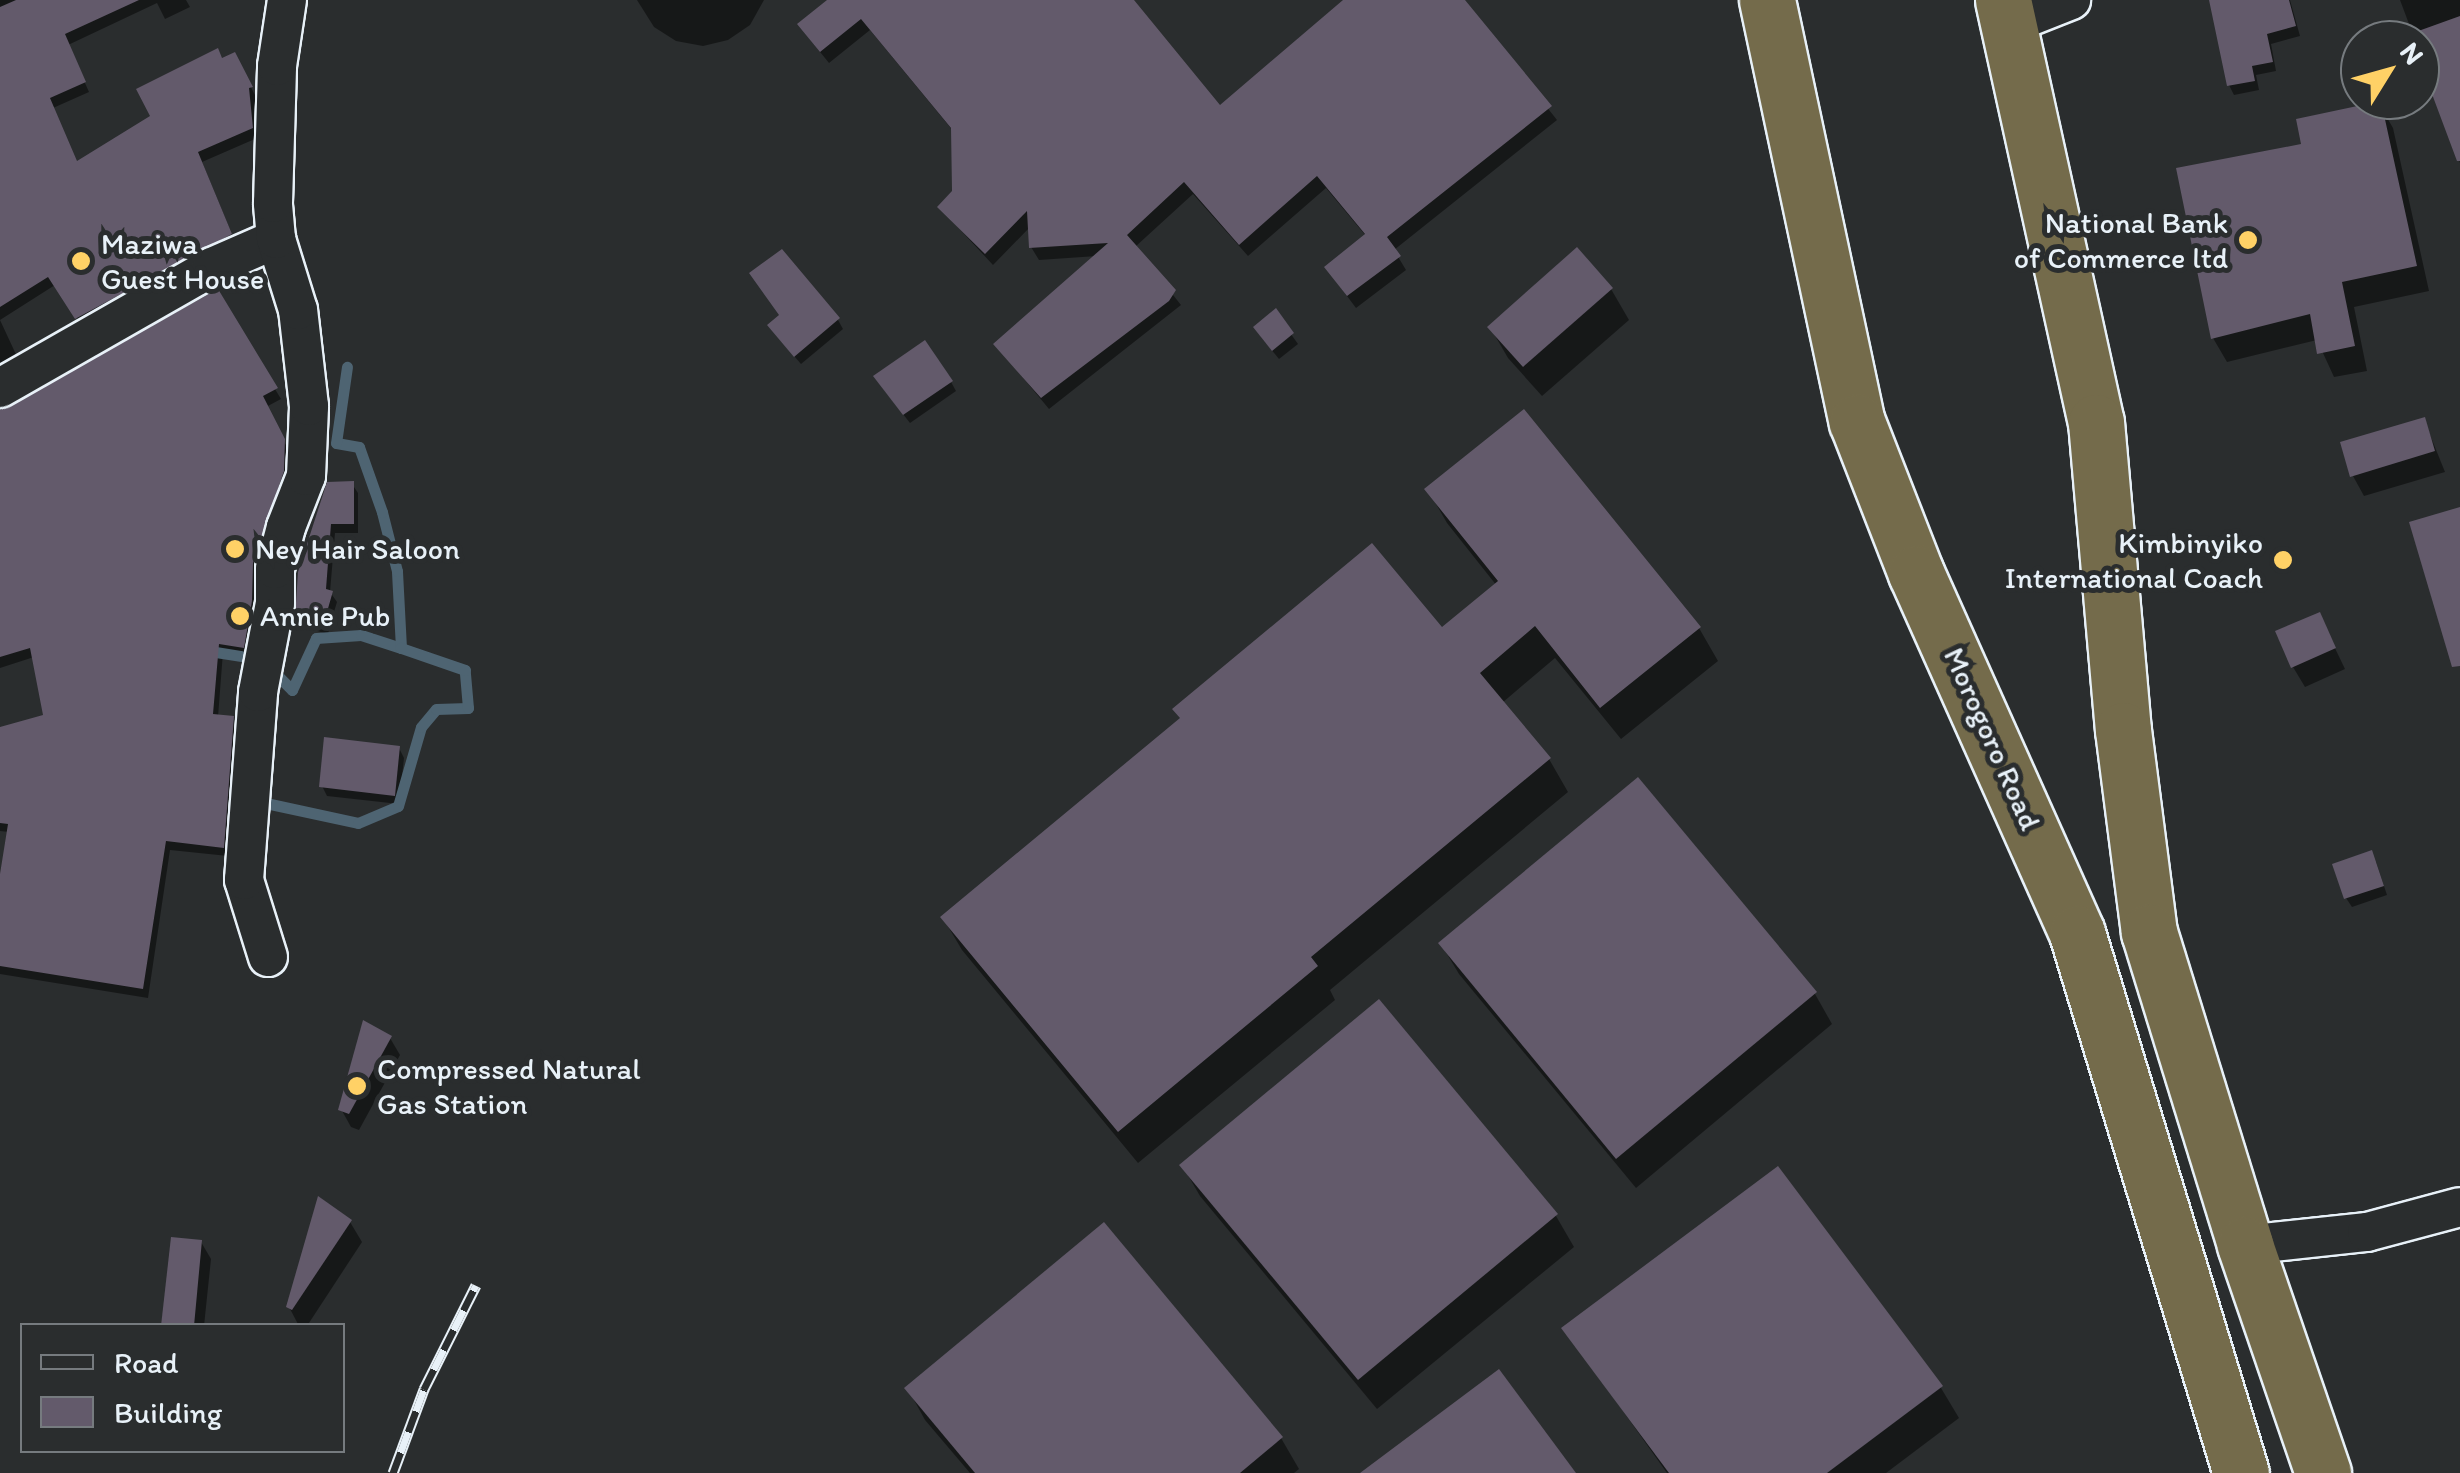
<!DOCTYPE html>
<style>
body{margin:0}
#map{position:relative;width:2460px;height:1473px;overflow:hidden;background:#2a2d2e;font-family:Itim,sans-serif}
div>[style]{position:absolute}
.shadow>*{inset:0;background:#0007}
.stream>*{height:11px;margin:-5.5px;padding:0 5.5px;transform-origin:5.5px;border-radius:5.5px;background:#4e6472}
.building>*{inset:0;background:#635a6b}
.roads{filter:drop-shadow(2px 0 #e8f1f8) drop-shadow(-2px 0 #e8f1f8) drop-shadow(0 2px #e8f1f8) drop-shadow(0 -2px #e8f1f8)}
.street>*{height:38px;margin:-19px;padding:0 19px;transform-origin:19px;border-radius:19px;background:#2a2d2e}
.highway>*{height:55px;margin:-27.5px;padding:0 27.5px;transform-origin:27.5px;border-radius:27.5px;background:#746b4b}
.rail>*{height:11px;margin-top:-5.5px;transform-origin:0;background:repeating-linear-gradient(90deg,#2a2d2e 0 22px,#e8f1f8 0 44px);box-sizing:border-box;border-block:2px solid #e8f1f8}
.dots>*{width:28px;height:28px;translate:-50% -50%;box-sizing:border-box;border:5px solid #2a2d2e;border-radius:50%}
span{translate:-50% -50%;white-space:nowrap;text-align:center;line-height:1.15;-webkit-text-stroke:10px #2a2d2e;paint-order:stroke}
.poi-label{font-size:30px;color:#e8f1f8}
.right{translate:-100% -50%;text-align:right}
.left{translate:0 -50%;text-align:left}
.street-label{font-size:30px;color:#e8f1f8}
.legend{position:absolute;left:20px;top:1323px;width:325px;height:130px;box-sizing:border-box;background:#2a2d2e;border:2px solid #767b7f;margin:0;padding:12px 18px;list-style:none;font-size:30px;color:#e8f1f8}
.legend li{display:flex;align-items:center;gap:20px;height:50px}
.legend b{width:50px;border:2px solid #767b7f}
.north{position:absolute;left:2340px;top:20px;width:100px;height:100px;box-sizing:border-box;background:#2a2d2e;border:2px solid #767b7f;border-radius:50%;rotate:53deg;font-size:28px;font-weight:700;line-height:40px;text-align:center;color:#e8f1f8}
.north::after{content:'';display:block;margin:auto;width:35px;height:45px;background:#ffd166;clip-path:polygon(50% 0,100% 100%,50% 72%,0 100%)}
</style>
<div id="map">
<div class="shadow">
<i style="clip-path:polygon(0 0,186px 0,190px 7px,165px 19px,157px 3px,68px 45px,89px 92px,53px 108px,77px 164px,153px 117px,234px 55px,256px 97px,257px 138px,202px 162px,236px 244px,83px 327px,55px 285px,0 320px,20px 363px,0 375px)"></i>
<i style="clip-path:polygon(637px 0,764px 0,750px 25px,728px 40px,703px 46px,676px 41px,654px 27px)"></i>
<i style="clip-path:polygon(831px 0,1131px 0,1219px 109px,1348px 0,1462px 0,1557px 120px,1394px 250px,1406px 270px,1356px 308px,1335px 280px,1366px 236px,1326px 188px,1248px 256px,1193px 194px,1135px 247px,1181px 305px,1049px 409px,996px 345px,1097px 256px,1039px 260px,1031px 247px,1030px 227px,993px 265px,940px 208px,955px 192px,954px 132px,870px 30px,829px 63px,808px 37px,800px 25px)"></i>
<i style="clip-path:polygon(2211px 0,2290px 0,2300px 36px,2271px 44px,2276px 71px,2256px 75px,2259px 90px,2234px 95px,2229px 85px)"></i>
<i style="clip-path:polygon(2400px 0,2460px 0,2460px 163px,2420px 55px,2420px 40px,2415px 40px)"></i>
<i style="clip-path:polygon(2379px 104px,2393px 128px,2429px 291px,2354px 307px,2367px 371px,2334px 377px,2317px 340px,2227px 362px,2213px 338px)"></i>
<i style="clip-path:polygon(1611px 289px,1629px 320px,1542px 396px,1508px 358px,1490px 327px)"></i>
<i style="clip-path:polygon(217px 293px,281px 399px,266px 407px,289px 451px,288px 482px,248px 657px,223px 652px,218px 717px,232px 718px,238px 728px,228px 856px,170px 850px,148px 998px,0 974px,0 890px,9px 832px,0 831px,0 729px,46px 716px,34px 657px,0 668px,0 410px,12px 410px)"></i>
<i style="clip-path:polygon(1275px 312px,1298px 344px,1279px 359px,1261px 337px)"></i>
<i style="clip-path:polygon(838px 320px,843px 329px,801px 364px,776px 335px)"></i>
<i style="clip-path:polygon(951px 382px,956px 391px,910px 423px,881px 386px)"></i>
<i style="clip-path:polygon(2424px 420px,2445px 472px,2364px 496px,2353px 476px)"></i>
<i style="clip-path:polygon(352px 484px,358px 493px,358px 533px,335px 533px,330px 592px,337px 602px,330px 625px,300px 616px,300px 621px,298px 617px,300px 572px)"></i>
<i style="clip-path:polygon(1428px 490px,1699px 628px,1718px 661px,1621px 739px,1555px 658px,1502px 703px,1549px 759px,1568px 792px,1330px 990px,1335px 1000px,1138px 1163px,962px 950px,943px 918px,1441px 630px,1497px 586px,1447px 523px)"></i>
<i style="clip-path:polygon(2319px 615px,2345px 669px,2305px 687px,2293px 667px)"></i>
<i style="clip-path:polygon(300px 622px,329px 630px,328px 634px,303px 627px)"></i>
<i style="clip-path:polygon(399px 748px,404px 758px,399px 804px,327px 796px,322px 786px)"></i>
<i style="clip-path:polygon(2376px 862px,2387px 895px,2352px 907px,2346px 898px)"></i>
<i style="clip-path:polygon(1441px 944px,1815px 994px,1832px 1024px,1636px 1188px,1459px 974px)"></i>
<i style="clip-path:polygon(390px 1038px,400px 1055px,359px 1130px,351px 1127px,341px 1109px)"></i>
<i style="clip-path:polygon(1182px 1165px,1556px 1216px,1574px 1247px,1377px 1409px,1200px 1196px)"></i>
<i style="clip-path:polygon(1778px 1169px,1941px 1388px,1959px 1418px,1886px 1473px,1667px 1473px,1564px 1328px)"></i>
<i style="clip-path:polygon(350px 1222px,362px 1242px,307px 1326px,299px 1326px,289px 1307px)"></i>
<i style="clip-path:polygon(201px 1242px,211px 1259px,204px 1326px,164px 1326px)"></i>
<i style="clip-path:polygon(908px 1389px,1281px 1438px,1299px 1469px,1294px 1473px,970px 1473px,925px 1420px)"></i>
</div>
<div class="stream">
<i style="left:203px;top:650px;width:39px;rotate:9deg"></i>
<i style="left:270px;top:668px;width:31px;rotate:45deg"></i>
<i style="left:292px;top:690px;width:57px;rotate:-65.2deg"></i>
<i style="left:316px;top:638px;width:45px;rotate:-3.8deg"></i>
<i style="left:361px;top:635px;width:42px;rotate:18deg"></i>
<i style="left:401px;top:648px;width:77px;rotate:-93deg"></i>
<i style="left:397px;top:571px;width:61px;rotate:-104.3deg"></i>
<i style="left:382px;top:512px;width:69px;rotate:-109.5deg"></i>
<i style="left:359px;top:447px;width:23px;rotate:-170deg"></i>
<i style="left:336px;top:443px;width:77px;rotate:-81.8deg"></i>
<i style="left:261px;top:802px;width:99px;rotate:12.2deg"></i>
<i style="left:358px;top:823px;width:43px;rotate:-23deg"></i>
<i style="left:398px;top:806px;width:82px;rotate:-73.8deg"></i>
<i style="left:421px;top:727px;width:23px;rotate:-50deg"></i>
<i style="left:436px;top:709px;width:32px;rotate:-2deg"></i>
<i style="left:468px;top:708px;width:38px;rotate:-95deg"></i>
<i style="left:465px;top:670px;width:68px;rotate:-161deg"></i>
</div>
<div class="building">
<i style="clip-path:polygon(16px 0,139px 0,65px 34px,86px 82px,50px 98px,77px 161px,150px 116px,136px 89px,218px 48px,222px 58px,235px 52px,253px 87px,249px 88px,253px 128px,198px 152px,232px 234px,75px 319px,48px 277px,0 307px,0 7px)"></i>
<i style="clip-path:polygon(827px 0,1134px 0,1220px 105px,1343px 0,1465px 0,1552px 106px,1387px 237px,1401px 256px,1347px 296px,1324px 267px,1365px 234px,1317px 176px,1239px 245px,1184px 182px,1127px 235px,1176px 290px,1169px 301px,1041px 398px,993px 344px,1108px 243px,1029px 248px,1027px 211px,985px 254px,937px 207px,952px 191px,951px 128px,861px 19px,820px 52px,797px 24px)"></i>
<i style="clip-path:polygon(2209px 0,2289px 0,2296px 26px,2267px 34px,2273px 62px,2252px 66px,2255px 81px,2227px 86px)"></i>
<i style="clip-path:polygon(2460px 16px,2460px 161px,2457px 161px,2420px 62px,2420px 40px,2412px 40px,2410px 34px)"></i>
<i style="clip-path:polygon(2381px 101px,2417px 266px,2342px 282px,2355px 346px,2317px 354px,2310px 314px,2211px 339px,2176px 168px,2301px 144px,2296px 119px)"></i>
<i style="clip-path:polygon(1577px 247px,1613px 288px,1523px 367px,1487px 327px)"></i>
<i style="clip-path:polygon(782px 249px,840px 318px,794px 357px,767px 325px,779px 315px,749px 273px)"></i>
<i style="clip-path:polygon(218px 289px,278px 388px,263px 396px,285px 439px,284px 471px,253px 563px,252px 601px,244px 648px,219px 644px,213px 714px,234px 716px,224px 848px,166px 841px,143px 989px,0 966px,0 874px,8px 824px,0 823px,0 727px,43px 715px,30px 648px,0 657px,0 410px)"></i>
<i style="clip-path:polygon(1276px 308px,1294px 333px,1272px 351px,1253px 327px)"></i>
<i style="clip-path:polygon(925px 340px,953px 381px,903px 415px,873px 376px)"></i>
<i style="clip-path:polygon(1524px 409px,1701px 627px,1600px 708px,1535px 626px,1480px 673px,1551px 758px,1311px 957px,1318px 966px,1118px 1132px,940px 917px,1180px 718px,1172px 709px,1372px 543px,1442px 627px,1498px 581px,1424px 489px)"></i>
<i style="clip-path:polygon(2425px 417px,2435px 451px,2350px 477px,2340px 442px)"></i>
<i style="clip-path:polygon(354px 481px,354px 524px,331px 524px,326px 589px,333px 591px,323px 626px,295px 618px,298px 572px,327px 482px)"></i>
<i style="clip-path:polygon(2460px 507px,2460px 666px,2452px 667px,2409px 522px)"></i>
<i style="clip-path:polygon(2320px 612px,2336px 648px,2291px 668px,2275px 631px)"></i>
<i style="clip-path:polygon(324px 737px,400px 746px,395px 796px,319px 787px)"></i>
<i style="clip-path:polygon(1638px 777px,1817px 992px,1616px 1159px,1438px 943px)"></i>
<i style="clip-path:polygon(2372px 850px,2384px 886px,2344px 899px,2332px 864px)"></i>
<i style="clip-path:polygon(1379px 999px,1558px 1214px,1358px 1380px,1179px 1165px)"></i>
<i style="clip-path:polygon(363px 1020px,392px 1036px,349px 1114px,338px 1110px)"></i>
<i style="clip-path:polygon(1778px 1166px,1943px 1386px,1827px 1473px,1669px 1473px,1561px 1328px)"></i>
<i style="clip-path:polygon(318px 1196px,352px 1220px,292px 1310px,286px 1307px)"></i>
<i style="clip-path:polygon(1104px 1222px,1283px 1437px,1240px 1473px,975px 1473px,904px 1388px)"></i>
<i style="clip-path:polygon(171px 1237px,202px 1240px,194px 1326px,161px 1326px)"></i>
<i style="clip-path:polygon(1499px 1369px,1576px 1473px,1360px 1473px)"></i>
</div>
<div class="roads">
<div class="street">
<i style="left:2008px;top:25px;width:68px;rotate:-21.6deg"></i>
<i style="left:0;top:388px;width:244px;rotate:-29.7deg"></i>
<i style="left:212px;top:267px;width:70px;rotate:-23.6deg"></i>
<i style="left:268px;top:957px;width:81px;rotate:-107.3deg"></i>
<i style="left:244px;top:880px;width:189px;rotate:-85.7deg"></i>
<i style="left:258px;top:692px;width:91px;rotate:-79.2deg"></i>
<i style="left:275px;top:603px;width:34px;rotate:-90deg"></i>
<i style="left:275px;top:569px;width:43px;rotate:-75.3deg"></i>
<i style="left:286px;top:527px;width:55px;rotate:-68.6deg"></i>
<i style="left:306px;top:476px;width:70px;rotate:-87.5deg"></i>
<i style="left:309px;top:406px;width:97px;rotate:-96.5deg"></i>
<i style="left:298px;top:310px;width:74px;rotate:-107.2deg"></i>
<i style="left:276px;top:239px;width:36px;rotate:-95deg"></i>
<i style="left:273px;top:203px;width:137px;rotate:-88.3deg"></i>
<i style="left:277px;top:66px;width:67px;rotate:-81.4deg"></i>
<i style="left:2245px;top:1245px;width:123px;rotate:-6.1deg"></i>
<i style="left:2367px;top:1232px;width:96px;rotate:-15deg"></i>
</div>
<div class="highway">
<i style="left:1767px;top:0;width:431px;rotate:78deg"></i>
<i style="left:1857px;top:422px;width:162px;rotate:68.7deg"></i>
<i style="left:1916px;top:573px;width:394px;rotate:65.9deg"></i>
<i style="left:2077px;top:933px;width:564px;rotate:73.11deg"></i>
<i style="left:2003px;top:0;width:432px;rotate:77.6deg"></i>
<i style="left:2096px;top:422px;width:309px;rotate:85deg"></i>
<i style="left:2123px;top:730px;width:204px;rotate:82.7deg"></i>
<i style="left:2149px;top:932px;width:327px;rotate:72.9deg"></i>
<i style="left:2245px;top:1245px;width:241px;rotate:71.1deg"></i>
</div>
</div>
<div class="rail">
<i style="left:393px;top:1473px;width:90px;rotate:-69.7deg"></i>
<i style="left:424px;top:1389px;width:116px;rotate:-63.4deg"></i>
</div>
<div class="dots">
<i style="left:2248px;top:240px;background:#ffd166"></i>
<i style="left:81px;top:261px;background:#ffd166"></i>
<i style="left:235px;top:549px;background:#ffd166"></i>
<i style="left:2283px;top:560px;background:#ffd166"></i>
<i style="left:240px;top:616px;background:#ffd166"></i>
<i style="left:357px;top:1086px;background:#ffd166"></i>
</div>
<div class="poi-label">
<span class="right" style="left:2228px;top:240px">National Bank<br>of Commerce ltd</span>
<span class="left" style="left:101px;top:261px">Maziwa<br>Guest House</span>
<span class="right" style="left:2263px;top:560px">Kimbinyiko<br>International Coach</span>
<span class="left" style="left:255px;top:549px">Ney Hair Saloon</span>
<span class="left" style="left:260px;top:616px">Annie Pub</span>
<span class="left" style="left:377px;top:1086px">Compressed Natural<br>Gas Station</span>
</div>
<div class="street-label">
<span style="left:1992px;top:739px;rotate:66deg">Morogoro Road</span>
</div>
<ul class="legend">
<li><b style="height:12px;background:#2a2d2e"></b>Road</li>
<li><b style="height:28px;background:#635a6b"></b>Building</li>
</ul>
<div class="north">N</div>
</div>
